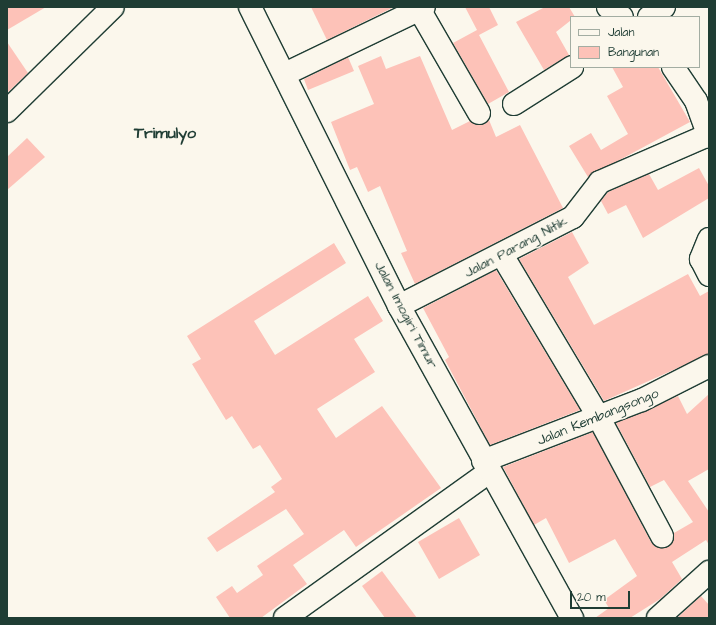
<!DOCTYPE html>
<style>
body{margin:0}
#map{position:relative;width:716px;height:625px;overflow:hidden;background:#fbf7ec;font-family:"Architects Daughter",sans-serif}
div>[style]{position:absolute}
.building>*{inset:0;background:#fdc2b8}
.roads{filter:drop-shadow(1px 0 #1f3d34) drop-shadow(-1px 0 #1f3d34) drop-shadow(0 1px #1f3d34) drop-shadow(0 -1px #1f3d34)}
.minor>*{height:22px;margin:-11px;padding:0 11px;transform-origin:11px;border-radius:11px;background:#fbf7ec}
.major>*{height:22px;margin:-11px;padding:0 11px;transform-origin:11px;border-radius:11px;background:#fbf7ec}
span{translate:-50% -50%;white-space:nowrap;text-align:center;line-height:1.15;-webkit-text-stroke:3.5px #fbf7ec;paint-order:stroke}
.street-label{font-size:14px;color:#1f3d34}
.quarter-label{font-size:16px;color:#1f3d34;font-weight:700}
.frame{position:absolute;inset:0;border:8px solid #1f3d34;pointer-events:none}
.legend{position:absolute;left:570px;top:16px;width:130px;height:52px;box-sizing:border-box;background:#fbf7ec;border:1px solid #a3ada2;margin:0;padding:5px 7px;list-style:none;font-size:12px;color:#1f3d34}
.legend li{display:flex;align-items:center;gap:8px;height:20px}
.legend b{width:20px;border:1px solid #a3ada2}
.scale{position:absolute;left:570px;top:591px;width:60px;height:18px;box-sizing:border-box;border:2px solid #1f3d34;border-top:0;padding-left:5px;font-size:12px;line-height:14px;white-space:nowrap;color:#1f3d34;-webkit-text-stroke:3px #fbf7ec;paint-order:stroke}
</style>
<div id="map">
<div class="building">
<i style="clip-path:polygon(7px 7px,46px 7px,7px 30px)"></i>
<i style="clip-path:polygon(311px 7px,394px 7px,327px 40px)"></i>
<i style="clip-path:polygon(465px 7px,489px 7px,498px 25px,479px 35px,509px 92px,488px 104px,453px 43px,477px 30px)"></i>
<i style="clip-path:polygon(545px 7px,569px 7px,575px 17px,556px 32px,569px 55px,544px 70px,516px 22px)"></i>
<i style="clip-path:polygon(7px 42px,28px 73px,7px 93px)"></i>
<i style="clip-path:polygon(381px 56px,386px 69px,420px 56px,452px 130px,470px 121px,479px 125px,489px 120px,496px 137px,520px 125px,563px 208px,415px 284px,401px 253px,407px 251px,380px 186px,368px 192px,357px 167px,350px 170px,331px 122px,374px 104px,358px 66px)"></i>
<i style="clip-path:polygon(348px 57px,354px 71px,308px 90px,304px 79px)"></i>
<i style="clip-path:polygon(612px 67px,658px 67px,690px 122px,588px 177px,569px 146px,591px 133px,601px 150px,628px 134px,607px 96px,623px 87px)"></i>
<i style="clip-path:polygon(27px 138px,45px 157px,7px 190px,7px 157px)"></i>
<i style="clip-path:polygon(699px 168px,709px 186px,709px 198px,643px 238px,626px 205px,608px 214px,601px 201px,608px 192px,649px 174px,658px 190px)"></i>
<i style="clip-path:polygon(572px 232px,589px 263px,568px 277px,594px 325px,688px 274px,700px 296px,709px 291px,709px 354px,604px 401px,519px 259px)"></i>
<i style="clip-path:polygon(334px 243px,346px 263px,254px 321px,275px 355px,368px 296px,383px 321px,354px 339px,375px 372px,317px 409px,336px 438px,382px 406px,441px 488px,356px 547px,344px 530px,293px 565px,307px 584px,261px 618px,230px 618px,216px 597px,232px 586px,237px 593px,263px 575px,257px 566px,304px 534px,286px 509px,217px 552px,207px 538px,275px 492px,271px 487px,282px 479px,260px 445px,253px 449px,232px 416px,226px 420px,192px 364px,201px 359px,187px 336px)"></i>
<i style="clip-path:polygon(496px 270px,580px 410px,490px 445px,445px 360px,449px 357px,423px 308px)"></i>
<i style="clip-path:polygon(709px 394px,709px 469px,688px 481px,709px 512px,709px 545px,706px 540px,672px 562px,682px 579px,660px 599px,630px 618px,595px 618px,609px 608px,604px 600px,637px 576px,615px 539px,569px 563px,546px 518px,534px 525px,503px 467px,593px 432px,651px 542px,656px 547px,668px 547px,674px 533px,693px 522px,664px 480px,650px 487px,616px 423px,678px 396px,687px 414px)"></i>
<i style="clip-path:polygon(459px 518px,480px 555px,439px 579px,418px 542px)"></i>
<i style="clip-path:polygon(382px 571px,417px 618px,385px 618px,362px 586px)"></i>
<i style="clip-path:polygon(701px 596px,709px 605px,709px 618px,677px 618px)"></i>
</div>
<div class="roads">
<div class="minor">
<i style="left:608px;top:7px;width:17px;rotate:36deg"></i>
<i style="left:419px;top:9px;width:120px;rotate:60deg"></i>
<i style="left:649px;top:17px;width:18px;rotate:-34deg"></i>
<i style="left:673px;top:67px;width:41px;rotate:55.9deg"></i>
<i style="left:696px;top:101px;width:38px;rotate:70deg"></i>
<i style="left:285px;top:74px;width:154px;rotate:-25.7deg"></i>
<i style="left:514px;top:104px;width:69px;rotate:-32.5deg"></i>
<i style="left:7px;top:111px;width:148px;rotate:-44.5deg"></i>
<i style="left:709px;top:239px;width:22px;rotate:112deg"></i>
<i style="left:701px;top:259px;width:18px;rotate:63deg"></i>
<i style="left:502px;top:255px;width:190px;rotate:59.2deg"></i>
<i style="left:599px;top:418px;width:134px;rotate:61.9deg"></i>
<i style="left:399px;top:306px;width:195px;rotate:-27.1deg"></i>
<i style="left:573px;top:217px;width:44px;rotate:-52.4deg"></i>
<i style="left:600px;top:182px;width:118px;rotate:-23.5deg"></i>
<i style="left:483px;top:461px;width:170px;rotate:-21deg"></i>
<i style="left:642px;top:400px;width:75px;rotate:-26.9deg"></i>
<i style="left:285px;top:618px;width:251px;rotate:-35.6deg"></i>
<i style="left:658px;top:618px;width:69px;rotate:-42deg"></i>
</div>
<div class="major">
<i style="left:250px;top:7px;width:334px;rotate:63.5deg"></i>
<i style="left:399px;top:306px;width:357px;rotate:61deg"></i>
</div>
</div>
<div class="street-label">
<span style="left:516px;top:247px;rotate:-28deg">Jalan Parang Nitik</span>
<span style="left:406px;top:315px;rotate:62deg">Jalan Imogiri Timur</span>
<span style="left:598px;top:417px;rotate:-22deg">Jalan Kembangsongo</span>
</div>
<div class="quarter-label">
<span style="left:165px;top:133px">Trimulyo</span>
</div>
<div class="frame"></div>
<ul class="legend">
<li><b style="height:5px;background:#fbf7ec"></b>Jalan</li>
<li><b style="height:11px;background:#fdc2b8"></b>Bangunan</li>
</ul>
<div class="scale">20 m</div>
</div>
